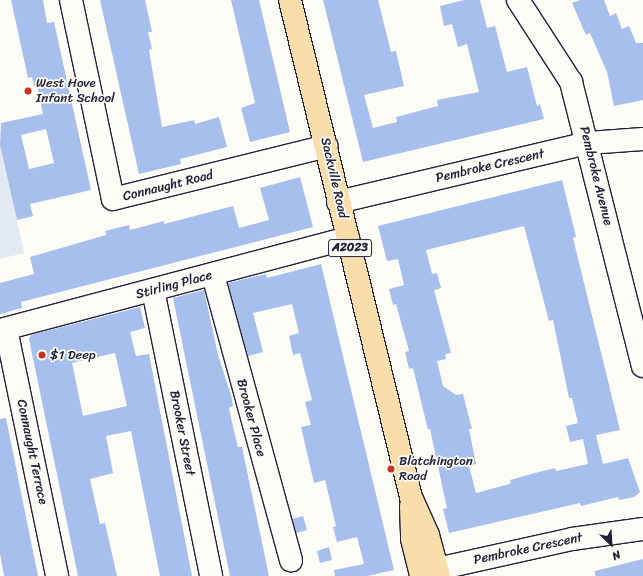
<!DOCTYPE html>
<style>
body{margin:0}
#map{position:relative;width:643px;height:576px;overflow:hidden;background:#fdfcf7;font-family:Sriracha,sans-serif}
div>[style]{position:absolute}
.built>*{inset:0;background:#e3eaf4}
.building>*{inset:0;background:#a7bfec}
.roads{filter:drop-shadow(1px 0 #22223b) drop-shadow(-1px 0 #22223b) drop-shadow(0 1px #22223b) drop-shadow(0 -1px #22223b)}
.minor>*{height:22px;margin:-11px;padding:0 11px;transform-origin:11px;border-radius:11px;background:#fdfcf7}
.major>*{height:22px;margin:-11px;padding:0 11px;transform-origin:11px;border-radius:11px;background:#f9ddab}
.dots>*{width:11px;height:11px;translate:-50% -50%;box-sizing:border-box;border:2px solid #fdfcf7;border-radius:50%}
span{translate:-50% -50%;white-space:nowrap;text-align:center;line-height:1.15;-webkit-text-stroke:3.5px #fdfcf7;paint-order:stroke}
.shield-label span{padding:1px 3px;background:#fdfcf7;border:1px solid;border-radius:3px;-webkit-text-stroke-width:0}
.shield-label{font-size:12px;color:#22223b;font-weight:700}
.poi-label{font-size:13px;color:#22223b}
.left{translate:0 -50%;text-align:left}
.street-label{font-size:13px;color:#22223b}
.north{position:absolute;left:591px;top:524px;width:40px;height:40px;-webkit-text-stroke:3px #fdfcf7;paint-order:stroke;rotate:155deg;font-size:11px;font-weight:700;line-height:16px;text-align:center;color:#22223b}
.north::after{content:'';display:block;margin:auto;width:14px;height:18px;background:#22223b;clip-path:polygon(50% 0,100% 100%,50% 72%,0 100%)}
</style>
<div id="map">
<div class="built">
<i style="clip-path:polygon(0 144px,24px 253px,0 259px)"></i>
</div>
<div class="building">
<i style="clip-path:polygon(evenodd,11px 0,43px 0,47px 23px,54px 22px,91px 190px,30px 204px,33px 216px,17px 220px,0 145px,1px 123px,43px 114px,37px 85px,34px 86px,32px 77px,28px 78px,11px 0,46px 129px,54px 163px,29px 169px,21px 135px,46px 129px)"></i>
<i style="clip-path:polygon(100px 0,145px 0,152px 32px,148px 32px,152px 49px,149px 50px,162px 127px,194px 120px,195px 124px,219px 117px,227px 147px,180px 159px,181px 164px,139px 174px)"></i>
<i style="clip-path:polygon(231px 0,259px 0,290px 132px,250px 142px,241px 108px,255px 103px)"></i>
<i style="clip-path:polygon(323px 0,378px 0,391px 52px,396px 51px,404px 86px,364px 95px,373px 128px,397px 122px,396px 117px,438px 106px,437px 100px,479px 92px,467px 44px,458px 47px,452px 24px,444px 26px,440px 6px,464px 0,480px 0,487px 28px,495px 26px,507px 72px,527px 67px,537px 106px,540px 104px,544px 119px,363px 162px)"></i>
<i style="clip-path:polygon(580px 0,604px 0,610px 16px,616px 13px,622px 29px,629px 26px,636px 43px,643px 43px,643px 100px,614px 106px,607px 72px,590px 33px,586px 35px,572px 3px)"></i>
<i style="clip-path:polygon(300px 177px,313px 227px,21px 302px,22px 308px,0 314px,0 283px,34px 274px,30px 257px,106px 235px,105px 231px,129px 225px,130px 230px,164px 221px,164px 224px,233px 206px,239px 228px,269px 220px,260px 188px)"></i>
<i style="clip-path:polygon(evenodd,562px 180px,576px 237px,573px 238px,620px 430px,596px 435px,603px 464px,628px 458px,640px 492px,634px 497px,619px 500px,618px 497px,581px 506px,580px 503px,449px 533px,443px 509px,447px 508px,445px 499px,430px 429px,428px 430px,413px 368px,409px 369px,405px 352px,409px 351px,396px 304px,393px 305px,389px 289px,404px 285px,398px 259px,387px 261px,378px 226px,562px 180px,524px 226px,549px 321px,553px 320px,569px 398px,572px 398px,578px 423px,566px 426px,570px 442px,583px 439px,588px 464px,556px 471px,555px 468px,535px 473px,510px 480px,511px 483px,506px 485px,476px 493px,469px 466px,476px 464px,469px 429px,472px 429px,463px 394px,456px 395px,443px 386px,437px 361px,446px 359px,445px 354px,451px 353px,434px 290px,441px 288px,437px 273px,432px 274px,426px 250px,524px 226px)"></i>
<i style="clip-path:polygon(321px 264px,394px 570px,367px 576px,335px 576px,334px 570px,364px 564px,357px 537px,337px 542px,333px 527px,336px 526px,325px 480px,314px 483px,301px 427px,311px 425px,305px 402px,312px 400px,300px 353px,293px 355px,289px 336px,299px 333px,292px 304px,253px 313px,263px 352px,248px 356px,228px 283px,266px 274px,267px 278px)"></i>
<i style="clip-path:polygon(204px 290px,218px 355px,231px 395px,233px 406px,229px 408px,233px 427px,238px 447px,242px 447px,269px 576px,230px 576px,173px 298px)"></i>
<i style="clip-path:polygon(evenodd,140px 307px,145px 328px,130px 332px,136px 356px,149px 354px,192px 576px,160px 576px,131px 431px,106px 436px,113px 473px,90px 479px,100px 524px,105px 523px,117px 576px,78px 576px,29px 339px,31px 335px,140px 307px,115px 353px,127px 406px,83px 416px,72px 363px,115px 353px)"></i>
<i style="clip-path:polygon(6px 418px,25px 512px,38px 576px,4px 576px,0 554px,0 419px)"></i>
<i style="clip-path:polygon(303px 516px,307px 530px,296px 533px,292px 519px)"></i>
<i style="clip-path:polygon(329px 547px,332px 560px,320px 563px,317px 551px)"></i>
<i style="clip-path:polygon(643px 559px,643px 576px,595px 576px,595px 571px)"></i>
</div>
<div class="roads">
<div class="minor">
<i style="left:71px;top:0;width:203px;rotate:78.1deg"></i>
<i style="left:113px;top:199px;width:220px;rotate:-13.9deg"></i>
<i style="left:518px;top:0;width:98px;rotate:57.1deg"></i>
<i style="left:571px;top:82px;width:293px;rotate:75.8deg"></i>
<i style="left:338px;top:202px;width:257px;rotate:-13.3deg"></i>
<i style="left:588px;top:143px;width:55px;rotate:-4.2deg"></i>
<i style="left:213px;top:275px;width:296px;rotate:74.7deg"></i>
<i style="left:153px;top:290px;width:292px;rotate:78.5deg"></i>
<i style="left:6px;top:329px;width:252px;rotate:78.3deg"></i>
<i style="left:0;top:330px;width:360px;rotate:-14.8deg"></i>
<i style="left:437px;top:569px;width:138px;rotate:-12.5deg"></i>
<i style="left:572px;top:539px;width:72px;rotate:-8deg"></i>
</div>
<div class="major">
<i style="left:290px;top:0;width:512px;rotate:76.32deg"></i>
<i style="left:411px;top:497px;width:42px;rotate:65.9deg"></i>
<i style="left:428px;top:535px;width:42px;rotate:75deg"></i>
<i style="left:411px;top:506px;width:33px;rotate:88deg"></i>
<i style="left:412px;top:539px;width:38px;rotate:76deg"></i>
</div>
</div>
<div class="dots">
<i style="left:28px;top:91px;background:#c8321e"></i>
<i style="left:42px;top:355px;background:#c8321e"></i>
<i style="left:391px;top:469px;background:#c8321e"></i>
</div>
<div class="shield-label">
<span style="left:350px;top:248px">A2023</span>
</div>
<div class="poi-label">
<span class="left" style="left:36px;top:91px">West Hove<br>Infant School</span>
<span class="left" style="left:50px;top:355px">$1 Deep</span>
<span class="left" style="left:399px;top:469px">Blatchington<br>Road</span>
</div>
<div class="street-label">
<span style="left:490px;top:166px;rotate:-13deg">Pembroke Crescent</span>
<span style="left:596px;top:176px;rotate:76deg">Pembroke Avenue</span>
<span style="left:334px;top:178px;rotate:77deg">Sackville Road</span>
<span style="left:168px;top:186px;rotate:-14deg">Connaught Road</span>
<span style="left:174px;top:285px;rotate:-15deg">Stirling Place</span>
<span style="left:251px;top:418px;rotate:75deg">Brooker Place</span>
<span style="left:182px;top:433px;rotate:79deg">Brooker Street</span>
<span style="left:32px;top:452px;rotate:78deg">Connaught Terrace</span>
<span style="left:528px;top:549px;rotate:-12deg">Pembroke Crescent</span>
</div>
<div class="north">N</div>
</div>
